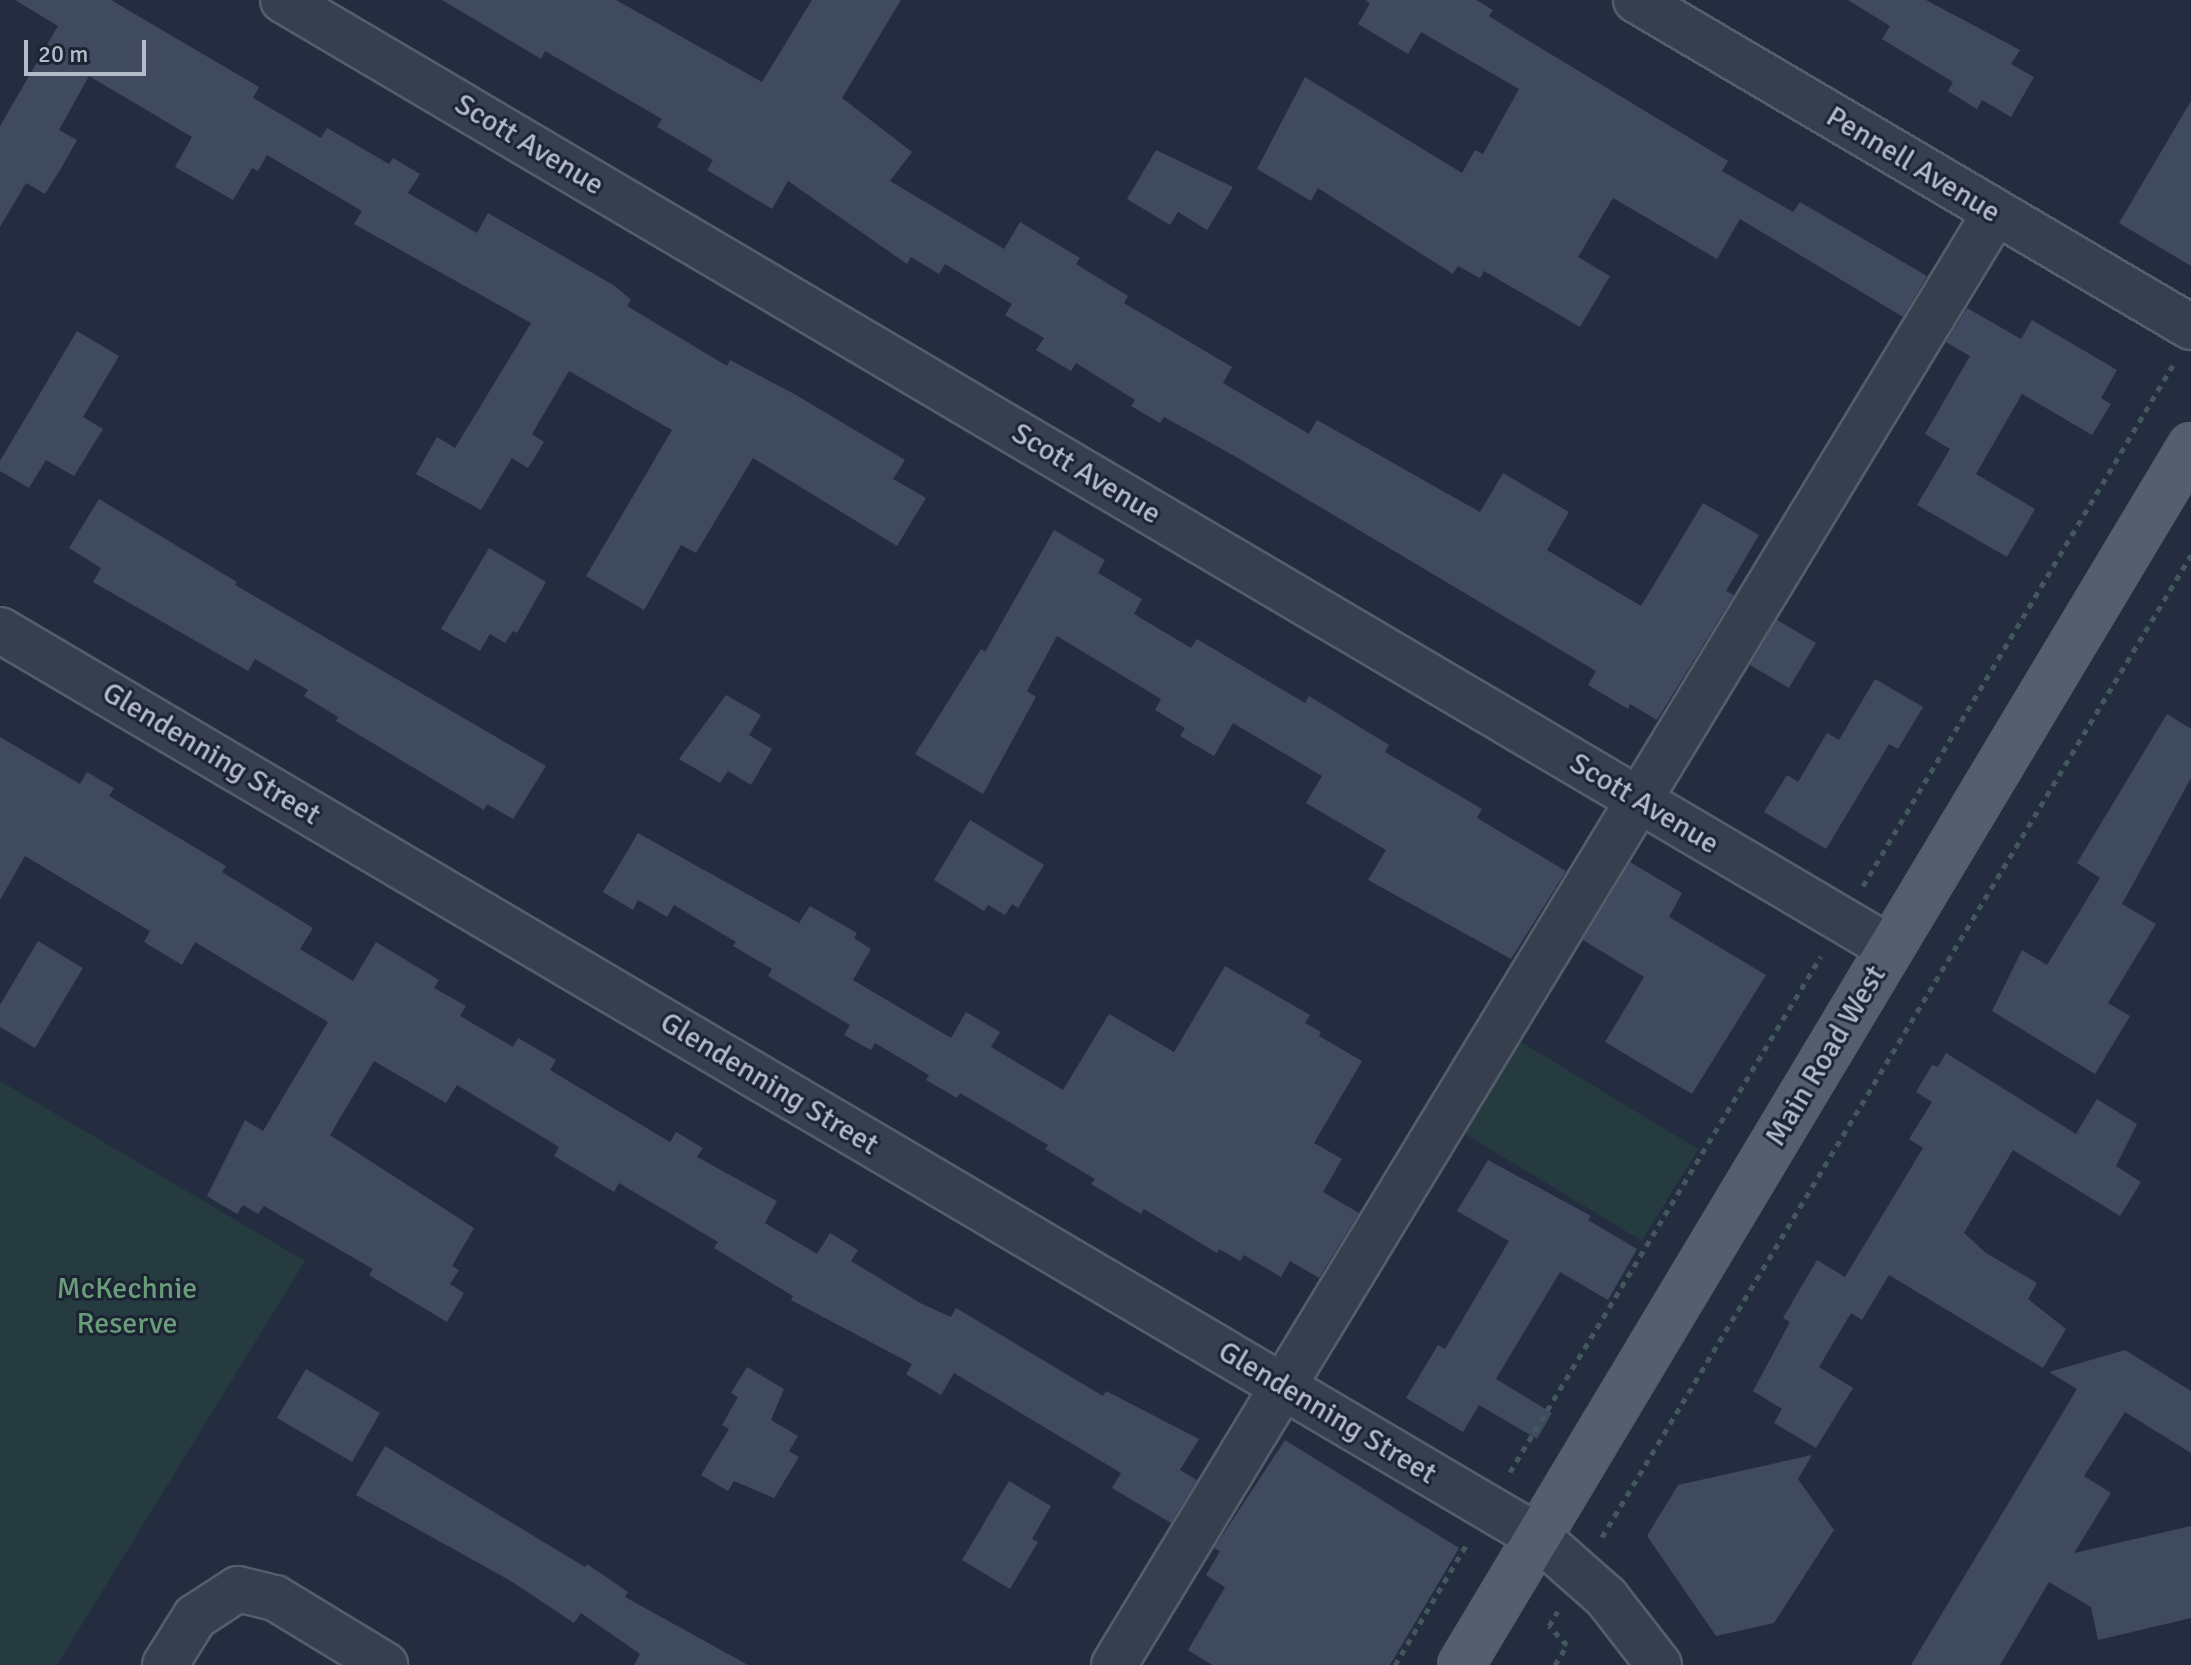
<!DOCTYPE html>
<style>
body{margin:0}
#map{position:relative;width:2191px;height:1665px;overflow:hidden;background:#232d3f;font-family:Signika,sans-serif}
div>[style]{position:absolute}
.green>*{inset:0;background:#253b40}
.building>*{inset:0;background:#3f4a5f}
.path>*{height:5px;margin-top:-2.5px;transform-origin:0;background:repeating-linear-gradient(90deg,#43585d 0 6px,transparent 0 12px)}
.roads{filter:drop-shadow(2px 0 #555d6d) drop-shadow(-2px 0 #555d6d) drop-shadow(0 2px #555d6d) drop-shadow(0 -2px #555d6d)}
.minor>*{height:44px;margin:-22px;padding:0 22px;transform-origin:22px;border-radius:22px;background:#373f4f}
.major>*{height:44px;margin:-22px;padding:0 22px;transform-origin:22px;border-radius:22px;background:#555e6f}
span{translate:-50% -50%;white-space:nowrap;text-align:center;line-height:1.15;-webkit-text-stroke:6px #1c2434;paint-order:stroke}
.street-label{font-size:30px;color:#b3baca}
.park-label{font-size:30px;color:#699c78}
.scale{position:absolute;left:24px;top:40px;width:122px;height:36px;box-sizing:border-box;border:4px solid #b3baca;border-top:0;padding-left:10px;font-size:24px;line-height:28px;white-space:nowrap;color:#b3baca;-webkit-text-stroke:6px #1c2434;paint-order:stroke}
</style>
<div id="map">
<div class="green">
<i style="clip-path:polygon(1511px 1036px,1698px 1149px,1642px 1241px,1455px 1128px)"></i>
<i style="clip-path:polygon(0 1081px,305px 1261px,57px 1665px,0 1665px)"></i>
</div>
<div class="building">
<i style="clip-path:polygon(15px 0,111px 0,259px 87px,253px 98px,321px 138px,327px 128px,389px 164px,393px 158px,420px 174px,408px 193px,477px 233px,488px 213px,615px 286px,631px 300px,627px 306px,727px 366px,730px 360px,796px 395px,905px 460px,893px 479px,926px 498px,897px 546px,753px 458px,696px 553px,681px 545px,644px 610px,586px 576px,672px 430px,569px 371px,532px 434px,544px 442px,528px 468px,512px 458px,481px 510px,416px 474px,437px 437px,455px 448px,531px 323px,354px 224px,362px 211px,267px 155px,258px 171px,252px 168px,233px 200px,175px 167px,192px 137px,89px 76px,59px 130px,77px 140px,60px 170px,45px 194px,26px 183px,0 227px,0 126px,58px 26px)"></i>
<i style="clip-path:polygon(442px 0,616px 0,762px 82px,812px 0,901px 0,842px 98px,912px 152px,890px 181px,1004px 249px,1020px 222px,1080px 258px,1076px 264px,1128px 296px,1124px 303px,1232px 367px,1223px 383px,1309px 434px,1317px 420px,1480px 512px,1503px 473px,1569px 512px,1547px 550px,1641px 606px,1703px 503px,1759px 535px,1726px 591px,1734px 595px,1657px 720px,1630px 704px,1628px 709px,1588px 685px,1596px 671px,1231px 454px,1164px 417px,1160px 423px,1131px 406px,1135px 400px,1076px 363px,1071px 371px,1036px 350px,1044px 338px,1005px 315px,1012px 304px,945px 264px,939px 274px,911px 257px,907px 264px,788px 181px,772px 209px,707px 170px,713px 160px,657px 127px,662px 119px,545px 51px,541px 59px)"></i>
<i style="clip-path:polygon(1365px 0,1476px 0,1493px 10px,1489px 16px,1519px 35px,1728px 161px,1722px 171px,1793px 212px,1800px 202px,1927px 276px,1903px 317px,1740px 219px,1717px 259px,1613px 198px,1578px 257px,1610px 276px,1580px 327px,1484px 271px,1480px 278px,1458px 266px,1453px 274px,1318px 188px,1311px 201px,1257px 169px,1305px 77px,1462px 173px,1475px 150px,1483px 154px,1519px 89px,1421px 32px,1408px 54px,1358px 24px,1370px 3px)"></i>
<i style="clip-path:polygon(1848px 0,1926px 0,2020px 50px,2011px 64px,2034px 77px,2011px 117px,1982px 100px,1977px 109px,1948px 91px,1953px 82px,1882px 39px,1890px 26px)"></i>
<i style="clip-path:polygon(2191px 101px,2191px 266px,2119px 223px)"></i>
<i style="clip-path:polygon(1156px 150px,1233px 187px,1207px 230px,1178px 212px,1170px 225px,1127px 199px)"></i>
<i style="clip-path:polygon(1967px 308px,2021px 339px,2032px 320px,2117px 370px,2101px 398px,2111px 404px,2092px 435px,2022px 394px,1976px 474px,2035px 509px,2007px 557px,1917px 505px,1950px 449px,1925px 434px,1970px 356px,1946px 342px)"></i>
<i style="clip-path:polygon(77px 331px,119px 356px,83px 417px,103px 429px,74px 476px,46px 460px,29px 488px,0 471px,0 461px)"></i>
<i style="clip-path:polygon(99px 499px,237px 582px,235px 585px,546px 766px,513px 819px,487px 804px,484px 810px,336px 721px,338px 717px,304px 696px,308px 690px,255px 659px,248px 671px,93px 582px,101px 568px,69px 548px)"></i>
<i style="clip-path:polygon(1054px 530px,1105px 560px,1098px 573px,1142px 599px,1134px 614px,1191px 648px,1197px 639px,1305px 703px,1309px 696px,1389px 745px,1385px 752px,1482px 809px,1477px 818px,1566px 871px,1511px 959px,1368px 880px,1386px 850px,1306px 803px,1322px 776px,1233px 723px,1214px 756px,1180px 736px,1185px 728px,1155px 710px,1161px 699px,1057px 636px,1027px 691px,1036px 697px,983px 794px,915px 754px,981px 649px,985px 652px)"></i>
<i style="clip-path:polygon(489px 548px,546px 582px,517px 633px,513px 631px,505px 643px,490px 634px,480px 651px,441px 629px)"></i>
<i style="clip-path:polygon(1777px 620px,1816px 643px,1789px 688px,1750px 665px)"></i>
<i style="clip-path:polygon(1875px 679px,1923px 707px,1898px 749px,1889px 744px,1826px 849px,1764px 812px,1787px 775px,1798px 782px,1827px 733px,1839px 740px)"></i>
<i style="clip-path:polygon(726px 695px,761px 715px,749px 735px,772px 749px,751px 785px,728px 771px,720px 783px,679px 759px)"></i>
<i style="clip-path:polygon(2167px 714px,2191px 729px,2191px 778px,2122px 904px,2156px 924px,2108px 1003px,2130px 1016px,2095px 1074px,1992px 1011px,2022px 950px,2047px 965px,2100px 878px,2077px 863px)"></i>
<i style="clip-path:polygon(0 737px,80px 784px,87px 772px,114px 788px,109px 796px,226px 866px,222px 872px,313px 928px,300px 949px,353px 981px,376px 942px,439px 980px,434px 988px,466px 1006px,460px 1016px,513px 1047px,518px 1038px,556px 1060px,550px 1070px,670px 1142px,676px 1132px,703px 1148px,697px 1157px,777px 1201px,765px 1223px,817px 1254px,830px 1233px,858px 1250px,851px 1261px,922px 1304px,951px 1317px,956px 1308px,1103px 1396px,1106px 1391px,1199px 1439px,1180px 1470px,1197px 1480px,1171px 1523px,1112px 1488px,1121px 1473px,954px 1373px,941px 1395px,906px 1374px,912px 1364px,791px 1300px,793px 1296px,714px 1248px,718px 1242px,619px 1183px,614px 1192px,554px 1156px,559px 1147px,457px 1085px,446px 1103px,374px 1061px,330px 1135px,474px 1228px,452px 1266px,459px 1270px,450px 1284px,464px 1293px,447px 1322px,369px 1275px,373px 1269px,264px 1206px,258px 1214px,243px 1205px,237px 1214px,207px 1196px,245px 1120px,263px 1131px,328px 1022px,195px 942px,182px 965px,144px 942px,150px 931px,25px 856px,0 900px)"></i>
<i style="clip-path:polygon(970px 820px,1044px 865px,1018px 908px,1012px 904px,1005px 915px,988px 905px,984px 911px,934px 880px)"></i>
<i style="clip-path:polygon(638px 833px,799px 923px,810px 906px,857px 933px,854px 938px,871px 949px,853px 980px,951px 1038px,966px 1012px,1000px 1032px,991px 1047px,1063px 1090px,1109px 1014px,1174px 1052px,1225px 966px,1310px 1015px,1305px 1023px,1321px 1032px,1319px 1036px,1362px 1061px,1314px 1143px,1342px 1159px,1323px 1192px,1359px 1213px,1319px 1278px,1290px 1261px,1281px 1277px,1244px 1255px,1240px 1261px,1219px 1249px,1217px 1253px,1144px 1209px,1141px 1214px,1091px 1184px,1095px 1179px,1045px 1149px,1048px 1145px,960px 1093px,957px 1098px,926px 1080px,929px 1075px,875px 1043px,871px 1050px,844px 1035px,850px 1025px,768px 976px,772px 969px,733px 946px,736px 942px,674px 905px,667px 917px,638px 900px,633px 910px,603px 892px)"></i>
<i style="clip-path:polygon(1630px 862px,1682px 893px,1669px 917px,1766px 975px,1692px 1094px,1605px 1042px,1644px 977px,1583px 940px)"></i>
<i style="clip-path:polygon(38px 941px,83px 968px,35px 1048px,0 1027px,0 1005px)"></i>
<i style="clip-path:polygon(1946px 1053px,2076px 1134px,2097px 1099px,2137px 1124px,2116px 1166px,2141px 1182px,2120px 1216px,2013px 1150px,1964px 1233px,1986px 1253px,2037px 1283px,2028px 1299px,2066px 1329px,2043px 1368px,1889px 1275px,1862px 1320px,1851px 1313px,1819px 1367px,1853px 1388px,1816px 1448px,1774px 1423px,1782px 1409px,1753px 1391px,1790px 1322px,1783px 1318px,1817px 1260px,1845px 1277px,1923px 1148px,1909px 1139px,1932px 1102px,1916px 1092px,1932px 1065px,1938px 1067px)"></i>
<i style="clip-path:polygon(1488px 1160px,1591px 1216px,1588px 1220px,1637px 1249px,1608px 1300px,1560px 1272px,1496px 1379px,1552px 1413px,1537px 1439px,1479px 1405px,1463px 1432px,1406px 1398px,1438px 1345px,1445px 1349px,1509px 1241px,1457px 1211px)"></i>
<i style="clip-path:polygon(2125px 1350px,2191px 1391px,2191px 1453px,2125px 1412px,2084px 1476px,2111px 1493px,2074px 1553px,2191px 1526px,2191px 1618px,2098px 1640px,2091px 1607px,2049px 1582px,2000px 1665px,1911px 1665px,2077px 1389px,2049px 1372px)"></i>
<i style="clip-path:polygon(747px 1367px,784px 1389px,771px 1420px,798px 1436px,789px 1451px,799px 1457px,774px 1498px,734px 1481px,728px 1491px,701px 1475px,729px 1429px,722px 1425px,738px 1397px,731px 1393px)"></i>
<i style="clip-path:polygon(306px 1369px,380px 1413px,352px 1462px,277px 1418px)"></i>
<i style="clip-path:polygon(1285px 1440px,1459px 1548px,1390px 1665px,1212px 1665px,1188px 1650px,1225px 1587px,1206px 1575px,1220px 1551px,1214px 1548px)"></i>
<i style="clip-path:polygon(385px 1446px,585px 1567px,587px 1564px,628px 1592px,625px 1597px,748px 1665px,634px 1665px,640px 1654px,581px 1613px,574px 1623px,511px 1581px,356px 1495px)"></i>
<i style="clip-path:polygon(1812px 1455px,1798px 1479px,1834px 1530px,1774px 1623px,1716px 1636px,1647px 1536px,1678px 1485px)"></i>
<i style="clip-path:polygon(1009px 1481px,1051px 1506px,1032px 1539px,1038px 1542px,1010px 1589px,962px 1560px)"></i>
</div>
<div class="path">
<i style="left:1863px;top:886px;width:606px;rotate:-59.25deg"></i>
<i style="left:1510px;top:1472px;width:602px;rotate:-58.92deg"></i>
<i style="left:1602px;top:1537px;width:1145px;rotate:-59.04deg"></i>
<i style="left:1395px;top:1665px;width:143px;rotate:-59.3deg"></i>
<i style="left:1555px;top:1665px;width:23px;rotate:-59deg"></i>
<i style="left:1567px;top:1645px;width:26px;rotate:-133deg"></i>
<i style="left:1549px;top:1626px;width:17px;rotate:-59deg"></i>
</div>
<div class="roads">
<div class="minor">
<i style="left:283px;top:0;width:1866px;rotate:30.54deg"></i>
<i style="left:1636px;top:0;width:644px;rotate:30.51deg"></i>
<i style="left:0;top:630px;width:1786px;rotate:30.53deg"></i>
<i style="left:1538px;top:1537px;width:91px;rotate:41.4deg"></i>
<i style="left:1606px;top:1597px;width:86px;rotate:52.1deg"></i>
<i style="left:165px;top:1665px;width:57px;rotate:-58deg"></i>
<i style="left:195px;top:1617px;width:51px;rotate:-33.1deg"></i>
<i style="left:238px;top:1589px;width:38px;rotate:14deg"></i>
<i style="left:275px;top:1598px;width:129px;rotate:31.3deg"></i>
<i style="left:1114px;top:1665px;width:1698px;rotate:-58.75deg"></i>
</div>
<div class="major">
<i style="left:1461px;top:1665px;width:1421px;rotate:-59.08deg"></i>
</div>
</div>
<div class="street-label">
<span style="left:529px;top:145px;rotate:31deg">Scott Avenue</span>
<span style="left:1913px;top:165px;rotate:31deg">Pennell Avenue</span>
<span style="left:1086px;top:474px;rotate:31deg">Scott Avenue</span>
<span style="left:211px;top:754px;rotate:31deg">Glendenning Street</span>
<span style="left:1644px;top:804px;rotate:31deg">Scott Avenue</span>
<span style="left:1826px;top:1056px;rotate:-59deg">Main Road West</span>
<span style="left:769px;top:1084px;rotate:31deg">Glendenning Street</span>
<span style="left:1327px;top:1413px;rotate:31deg">Glendenning Street</span>
</div>
<div class="park-label">
<span style="left:127px;top:1306px">McKechnie<br>Reserve</span>
</div>
<div class="scale">20 m</div>
</div>
